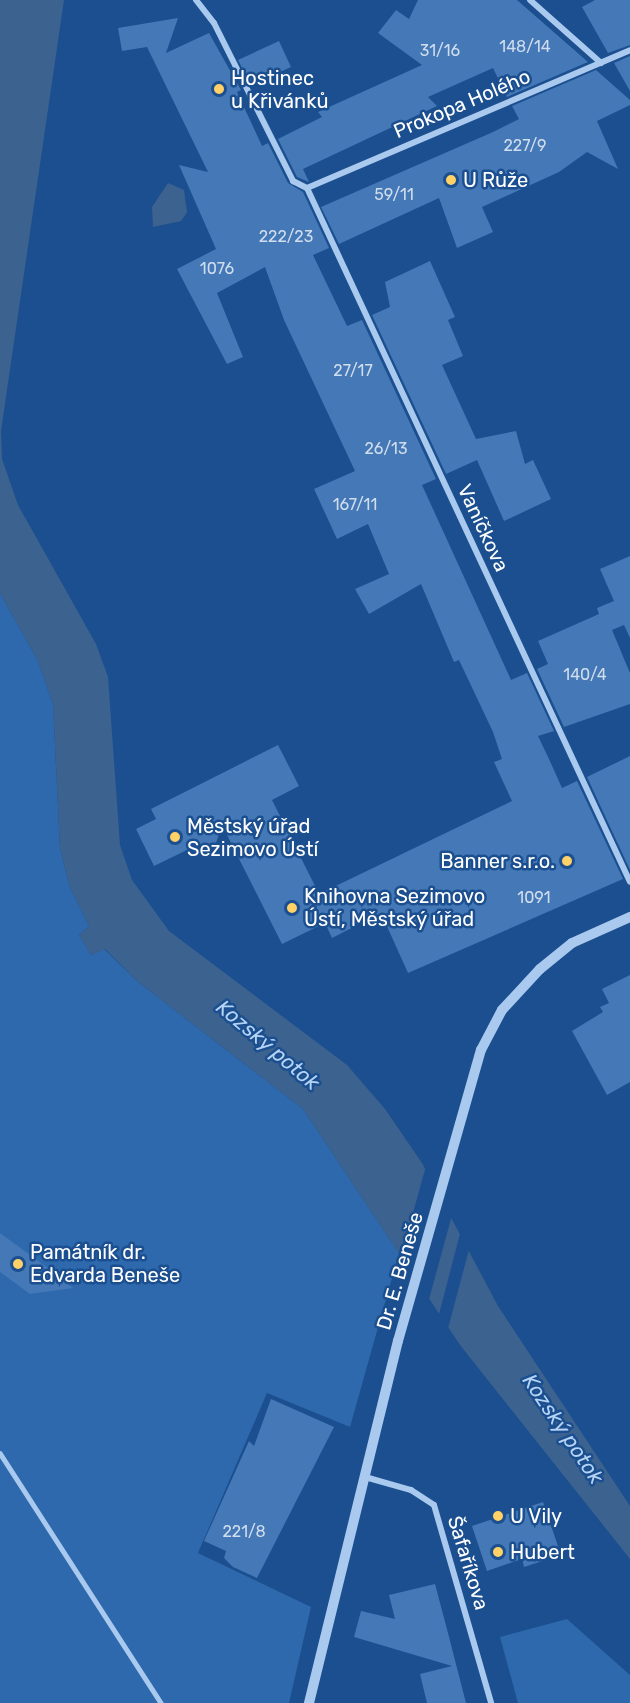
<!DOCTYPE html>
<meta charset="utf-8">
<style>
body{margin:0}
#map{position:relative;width:630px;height:1703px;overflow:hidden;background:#1b4f8f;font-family:Rubik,sans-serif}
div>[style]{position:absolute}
.green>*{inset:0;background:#2e69ad}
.water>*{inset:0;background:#3c6290}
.pier>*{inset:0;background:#1b4f8f}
.building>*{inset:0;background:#4478b7}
.service>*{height:4.5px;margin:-2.25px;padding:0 2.25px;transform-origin:2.25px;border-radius:2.25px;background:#a9c9ee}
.minor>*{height:6px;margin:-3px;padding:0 3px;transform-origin:3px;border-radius:3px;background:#a9c9ee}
.tertiary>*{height:10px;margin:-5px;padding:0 5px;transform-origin:5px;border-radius:5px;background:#a9c9ee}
.dots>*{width:16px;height:16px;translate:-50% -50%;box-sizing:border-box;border:3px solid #1b4f8f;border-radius:50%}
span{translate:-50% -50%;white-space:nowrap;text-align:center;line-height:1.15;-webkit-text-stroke:5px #1b4f8f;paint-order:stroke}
.number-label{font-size:16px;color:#d0dded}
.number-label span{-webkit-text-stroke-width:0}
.poi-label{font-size:20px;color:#fff}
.left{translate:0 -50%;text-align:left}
.right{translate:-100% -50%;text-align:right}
.street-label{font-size:20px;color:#fff}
.water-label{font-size:21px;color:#b5d3f5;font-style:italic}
</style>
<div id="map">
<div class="green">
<i style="clip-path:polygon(0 593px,38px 661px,53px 704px,60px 848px,69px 885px,89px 926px,79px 935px,91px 955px,104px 949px,137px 981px,303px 1109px,399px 1253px,350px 1427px,267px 1393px,198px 1553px,311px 1607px,289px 1703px,0 1703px)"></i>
<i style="clip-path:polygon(567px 1619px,630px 1675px,630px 1703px,518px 1703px,500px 1637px)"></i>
</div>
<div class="water">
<i style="clip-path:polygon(0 0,64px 0,1px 431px,2px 459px,18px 505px,96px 644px,108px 677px,120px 845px,132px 880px,169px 931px,347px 1065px,385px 1109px,422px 1163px,498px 1306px,630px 1506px,630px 1559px,460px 1345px,303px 1109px,137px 981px,105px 949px,91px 955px,79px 935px,89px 926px,69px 885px,60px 848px,53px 704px,38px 661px,0 593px)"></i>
<i style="clip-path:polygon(168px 183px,184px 190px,187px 212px,181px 221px,153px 227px,152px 207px)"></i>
</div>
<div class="pier">
<i style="clip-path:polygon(426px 1166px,452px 1215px,428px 1303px,400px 1260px)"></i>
<i style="clip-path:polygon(461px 1230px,470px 1246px,447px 1332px,438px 1318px)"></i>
</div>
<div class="building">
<i style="clip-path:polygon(418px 0,517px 0,588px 62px,507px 97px,493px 68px,428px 97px,437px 106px,303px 169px,309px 182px,297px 177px,278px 139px,322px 117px,318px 112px,422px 65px,378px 33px,396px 10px,409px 19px)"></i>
<i style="clip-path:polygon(595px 0,630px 0,630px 45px,608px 53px,582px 7px)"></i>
<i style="clip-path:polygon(178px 18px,166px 53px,209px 33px,241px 90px,237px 92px,262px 146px,268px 143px,288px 183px,303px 192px,329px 248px,313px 255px,347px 326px,362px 320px,436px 479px,422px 485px,511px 680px,527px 673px,554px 731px,538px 736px,549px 759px,562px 788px,577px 781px,623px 879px,408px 973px,381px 913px,332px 938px,325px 923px,282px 944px,222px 825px,211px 858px,187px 850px,154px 866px,136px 829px,156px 819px,151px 809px,278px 745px,299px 786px,272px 800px,319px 894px,512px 801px,494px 762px,502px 759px,493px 732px,459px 660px,454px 662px,421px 584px,369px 614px,355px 589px,389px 574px,368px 524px,337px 539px,314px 489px,355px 471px,284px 320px,265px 267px,217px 293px,243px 357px,227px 364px,177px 269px,216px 249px,179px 165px,208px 172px,147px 47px,122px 51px,118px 28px)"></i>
<i style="clip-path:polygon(279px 41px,291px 67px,251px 85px,238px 60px)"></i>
<i style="clip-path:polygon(630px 56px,630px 91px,614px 63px)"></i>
<i style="clip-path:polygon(596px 70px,630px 100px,630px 105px,597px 121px,618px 169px,587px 152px,559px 172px,482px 207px,493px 232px,457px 248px,439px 198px,339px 244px,321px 207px,493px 132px,519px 119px,512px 106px)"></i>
<i style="clip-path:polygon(430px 261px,455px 317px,448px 320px,463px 356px,442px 365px,476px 439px,516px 431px,525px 464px,533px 460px,551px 499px,504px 521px,477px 460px,446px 474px,372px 315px,390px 307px,385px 282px)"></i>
<i style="clip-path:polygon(630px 556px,630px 638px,624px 625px,612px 630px,630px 673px,630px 704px,564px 727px,537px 669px,548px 664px,538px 641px,599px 614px,597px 608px,614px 601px,600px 569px)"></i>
<i style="clip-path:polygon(630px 756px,630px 870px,587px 777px)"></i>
<i style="clip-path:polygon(630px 975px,630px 1082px,607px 1095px,572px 1031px,603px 1012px,600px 1007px,609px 1003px,602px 989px)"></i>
<i style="clip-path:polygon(0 1233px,48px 1268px,73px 1288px,30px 1294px,0 1272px)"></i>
<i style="clip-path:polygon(271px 1399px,334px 1427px,257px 1578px,233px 1567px,224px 1558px,226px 1551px,204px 1541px,249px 1441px,254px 1446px)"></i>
<i style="clip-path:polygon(543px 1502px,561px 1555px,524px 1567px,522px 1559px,487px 1571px,472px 1526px)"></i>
<i style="clip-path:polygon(435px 1584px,448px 1633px,466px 1703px,427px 1703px,420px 1674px,452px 1666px,354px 1637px,361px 1611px,395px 1619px,389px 1595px)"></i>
</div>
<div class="service">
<i style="left:0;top:1453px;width:297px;rotate:57.2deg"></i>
</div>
<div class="minor">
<i style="left:196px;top:0;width:29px;rotate:52deg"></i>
<i style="left:214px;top:23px;width:177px;rotate:63.4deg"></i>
<i style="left:293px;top:181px;width:16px;rotate:27deg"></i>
<i style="left:530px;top:0;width:95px;rotate:41.6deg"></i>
<i style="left:307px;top:188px;width:765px;rotate:65.04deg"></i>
<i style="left:307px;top:188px;width:351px;rotate:-23.1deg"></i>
<i style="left:365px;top:1477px;width:48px;rotate:15.8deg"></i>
<i style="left:411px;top:1490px;width:27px;rotate:33deg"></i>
<i style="left:434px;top:1505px;width:206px;rotate:73.9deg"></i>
</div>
<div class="tertiary">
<i style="left:309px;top:1703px;width:373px;rotate:-76.2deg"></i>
<i style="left:398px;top:1341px;width:303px;rotate:-74.1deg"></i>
<i style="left:481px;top:1050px;width:45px;rotate:-62.3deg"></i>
<i style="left:502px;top:1010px;width:56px;rotate:-47.2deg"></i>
<i style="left:540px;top:969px;width:41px;rotate:-39.1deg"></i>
<i style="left:572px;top:943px;width:64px;rotate:-24.1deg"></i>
</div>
<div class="dots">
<i style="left:219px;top:89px;background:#ffd166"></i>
<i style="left:451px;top:180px;background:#ffd166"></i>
<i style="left:175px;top:837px;background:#ffd166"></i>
<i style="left:567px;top:861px;background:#ffd166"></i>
<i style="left:292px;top:908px;background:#ffd166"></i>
<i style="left:18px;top:1264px;background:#ffd166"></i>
<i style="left:498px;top:1516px;background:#ffd166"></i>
<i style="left:498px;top:1552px;background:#ffd166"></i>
</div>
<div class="number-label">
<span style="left:525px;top:47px">148/14</span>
<span style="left:440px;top:51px">31/16</span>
<span style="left:525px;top:146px">227/9</span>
<span style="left:394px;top:195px">59/11</span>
<span style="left:286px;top:237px">222/23</span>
<span style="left:217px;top:269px">1076</span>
<span style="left:353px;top:371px">27/17</span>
<span style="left:386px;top:449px">26/13</span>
<span style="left:355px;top:505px">167/11</span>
<span style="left:585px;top:675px">140/4</span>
<span style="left:534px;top:898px">1091</span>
<span style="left:244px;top:1532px">221/8</span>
</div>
<div class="poi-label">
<span class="left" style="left:231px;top:90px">Hostinec<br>u Křivánků</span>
<span class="left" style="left:463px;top:180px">U Růže</span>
<span class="left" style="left:187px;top:838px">Městský úřad<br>Sezimovo Ústí</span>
<span class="right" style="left:555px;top:861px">Banner s.r.o.</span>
<span class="left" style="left:304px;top:908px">Knihovna Sezimovo<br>Ústí, Městský úřad</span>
<span class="left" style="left:30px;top:1264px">Památník dr.<br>Edvarda Beneše</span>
<span class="left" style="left:510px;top:1516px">U Vily</span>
<span class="left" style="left:510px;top:1552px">Hubert</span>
</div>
<div class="street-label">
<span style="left:462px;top:104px;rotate:-23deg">Prokopa Holého</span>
<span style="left:483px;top:528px;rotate:65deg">Vaníčkova</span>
<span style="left:400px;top:1271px;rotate:-74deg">Dr. E. Beneše</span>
<span style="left:468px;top:1563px;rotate:73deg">Šafaříkova</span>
</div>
<div class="water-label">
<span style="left:268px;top:1045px;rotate:40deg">Kozský potok</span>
<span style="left:563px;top:1429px;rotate:56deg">Kozský potok</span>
</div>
</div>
